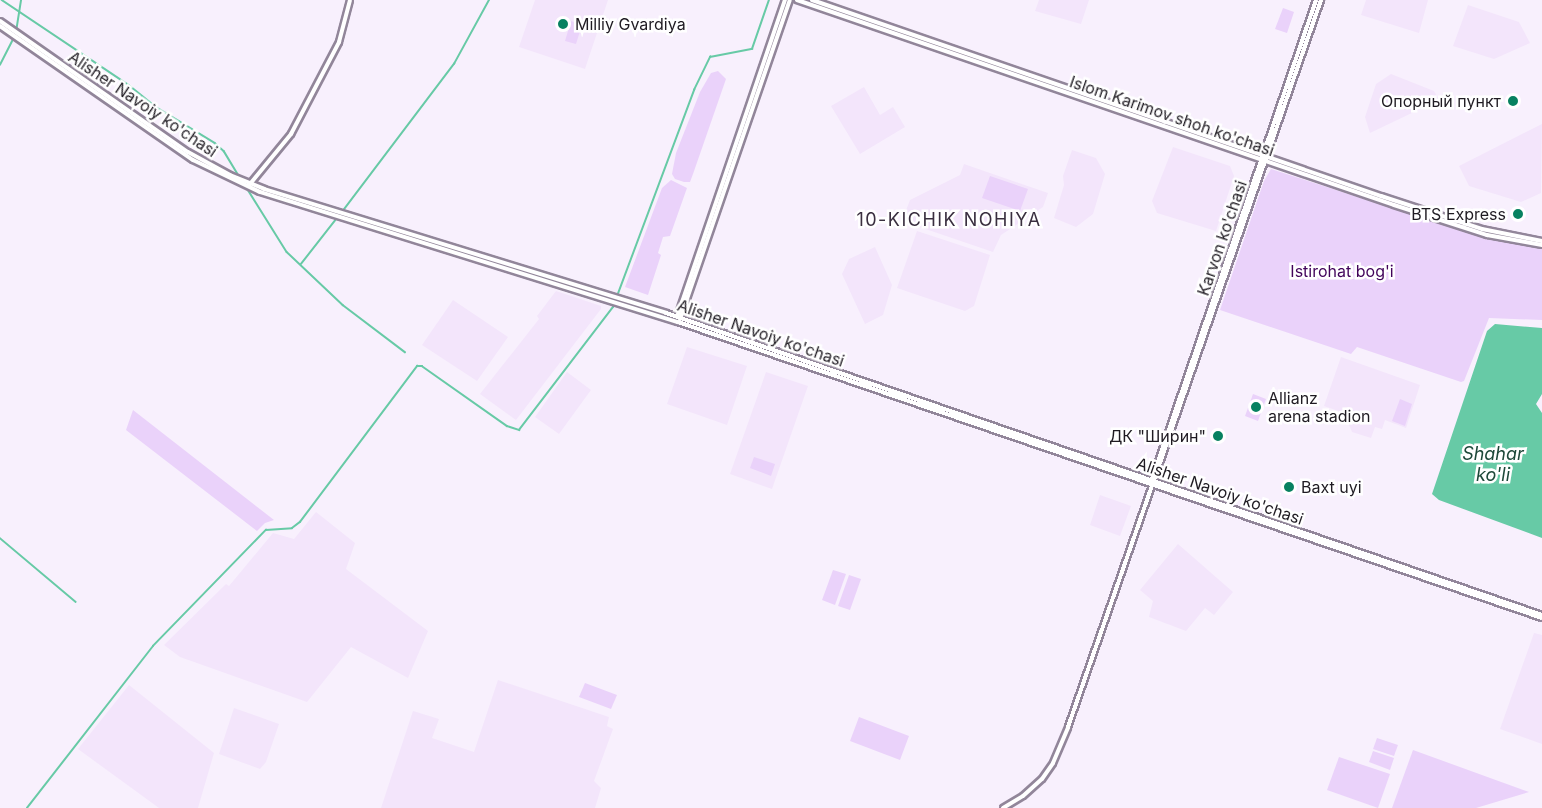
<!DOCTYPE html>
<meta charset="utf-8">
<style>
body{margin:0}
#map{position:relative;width:1542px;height:808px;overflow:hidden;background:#f8f0fd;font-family:Inter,sans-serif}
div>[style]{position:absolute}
.built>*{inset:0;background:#f3e5fb}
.green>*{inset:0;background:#ead2fa}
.water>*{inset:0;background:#67caa6}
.stream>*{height:1.5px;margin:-0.75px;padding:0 0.75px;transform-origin:0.75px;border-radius:0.75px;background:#67caa6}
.roads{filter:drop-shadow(2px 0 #92869a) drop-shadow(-2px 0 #92869a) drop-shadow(0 2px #92869a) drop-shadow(0 -2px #92869a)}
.secondary>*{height:4px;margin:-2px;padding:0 2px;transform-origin:2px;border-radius:2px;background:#fff}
.dots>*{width:16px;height:16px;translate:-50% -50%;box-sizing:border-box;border:3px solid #fff;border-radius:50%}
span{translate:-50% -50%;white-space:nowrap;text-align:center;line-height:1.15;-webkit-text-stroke:5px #fff;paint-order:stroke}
.poi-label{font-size:16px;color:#1f1b22}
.left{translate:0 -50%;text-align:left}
.right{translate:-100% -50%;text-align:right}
.street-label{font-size:16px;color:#1f1b22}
.park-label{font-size:16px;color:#41035a}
.neighbourhood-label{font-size:18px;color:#3a2f40;letter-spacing:1.5px}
.water-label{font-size:18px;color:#1d4839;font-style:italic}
</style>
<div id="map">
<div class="built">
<i style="clip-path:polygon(535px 0,608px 0,585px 69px,519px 47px)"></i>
<i style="clip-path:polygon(1039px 0,1089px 0,1081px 24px,1035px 11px)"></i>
<i style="clip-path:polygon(1366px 0,1428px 0,1419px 33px,1361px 15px)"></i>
<i style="clip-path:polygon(1468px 5px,1519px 22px,1530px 43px,1494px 59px,1453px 46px)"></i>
<i style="clip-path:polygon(1391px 74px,1434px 91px,1439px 100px,1370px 133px,1365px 117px,1376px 84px)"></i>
<i style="clip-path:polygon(864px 87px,880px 115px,893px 107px,905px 127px,860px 154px,831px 106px)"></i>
<i style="clip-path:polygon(1542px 124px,1541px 193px,1521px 202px,1469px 186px,1459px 166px)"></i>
<i style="clip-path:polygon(1173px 147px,1230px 166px,1234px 176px,1216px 231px,1157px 213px,1152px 201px)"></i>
<i style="clip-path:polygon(1072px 150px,1096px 158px,1105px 174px,1093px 214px,1076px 227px,1054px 218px,1064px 185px,1063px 176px)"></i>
<i style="clip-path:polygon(964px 164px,1048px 193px,1043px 207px,1001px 235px,993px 252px,902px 221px,910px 200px,960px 175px)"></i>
<i style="clip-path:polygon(917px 231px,990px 255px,974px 306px,965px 311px,897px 288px)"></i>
<i style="clip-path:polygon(875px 247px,892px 285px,883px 315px,865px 324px,842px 274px,849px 259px)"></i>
<i style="clip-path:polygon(556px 291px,601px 306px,601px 309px,516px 420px,480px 394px,539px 319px,537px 316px)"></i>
<i style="clip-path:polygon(453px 300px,508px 337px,477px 381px,422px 345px)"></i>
<i style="clip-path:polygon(687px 347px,747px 366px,727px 425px,667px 404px)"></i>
<i style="clip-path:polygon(1341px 357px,1420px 385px,1406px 428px,1385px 420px,1382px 429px,1375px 427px,1371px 438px,1352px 432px,1344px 413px,1324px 406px)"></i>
<i style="clip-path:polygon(567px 372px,591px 390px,559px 434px,535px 417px)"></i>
<i style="clip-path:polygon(766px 372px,808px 386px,772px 489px,730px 474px)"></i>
<i style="clip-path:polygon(1100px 495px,1131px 506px,1120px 536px,1090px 525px)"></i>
<i style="clip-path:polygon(316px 512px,355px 543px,346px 569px,428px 631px,408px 678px,351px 647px,307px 702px,180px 657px,164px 645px,226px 584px,229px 586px,273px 533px,294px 539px)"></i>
<i style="clip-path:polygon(1178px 544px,1233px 592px,1214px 615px,1205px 608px,1186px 631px,1149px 617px,1153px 601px,1140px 590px)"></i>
<i style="clip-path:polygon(1534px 633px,1542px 635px,1542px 744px,1500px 729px)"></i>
<i style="clip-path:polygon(498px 680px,609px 717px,607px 726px,613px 729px,594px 781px,601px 788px,595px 808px,381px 808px,413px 711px,439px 719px,432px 738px,474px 752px)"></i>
<i style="clip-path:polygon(129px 685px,214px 753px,198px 808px,159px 808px,78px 749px)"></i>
<i style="clip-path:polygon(234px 708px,279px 724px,266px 762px,260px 769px,219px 754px)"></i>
</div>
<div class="green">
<i style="clip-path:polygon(1283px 8px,1294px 12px,1287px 33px,1275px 29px)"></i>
<i style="clip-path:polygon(571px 21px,582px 25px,576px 44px,565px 41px)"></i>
<i style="clip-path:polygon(718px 71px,726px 79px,693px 174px,690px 182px,684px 182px,675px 179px,672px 174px,676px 153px,700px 92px,711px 73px)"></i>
<i style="clip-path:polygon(1271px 169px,1488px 239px,1542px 248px,1542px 320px,1489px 318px,1464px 381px,1461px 382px,1357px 347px,1351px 354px,1220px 310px,1264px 181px)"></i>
<i style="clip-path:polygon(990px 176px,1028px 189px,1020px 211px,982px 198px)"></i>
<i style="clip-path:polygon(671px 180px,687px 188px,670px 236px,663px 237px,658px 253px,661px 255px,648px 295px,625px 287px,662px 188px)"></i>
<i style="clip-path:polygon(1253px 394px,1266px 399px,1258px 421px,1245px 416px)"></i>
<i style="clip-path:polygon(1400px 399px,1412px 404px,1405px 426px,1392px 421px)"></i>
<i style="clip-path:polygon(133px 410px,274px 520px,265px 523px,257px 531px,126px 430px)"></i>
<i style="clip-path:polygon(754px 457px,775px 464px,771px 476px,750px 468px)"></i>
<i style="clip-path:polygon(833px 570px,846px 574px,835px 605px,822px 600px)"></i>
<i style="clip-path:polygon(849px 575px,861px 579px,850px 610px,838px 606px)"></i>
<i style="clip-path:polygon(585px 683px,617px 695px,611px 709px,579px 697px)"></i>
<i style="clip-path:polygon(859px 717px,909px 736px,900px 760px,850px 741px)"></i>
<i style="clip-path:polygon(1377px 738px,1398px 745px,1394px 756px,1373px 749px)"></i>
<i style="clip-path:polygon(1413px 750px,1529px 792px,1476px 808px,1392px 808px)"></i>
<i style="clip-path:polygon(1373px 751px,1394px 758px,1390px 770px,1369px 762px)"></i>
<i style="clip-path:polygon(1339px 757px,1390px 774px,1378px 808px,1327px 790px)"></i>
</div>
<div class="water">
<i style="clip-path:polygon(1495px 324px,1542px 328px,1542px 394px,1536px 404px,1542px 413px,1542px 538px,1439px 500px,1432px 494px,1487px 331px)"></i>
</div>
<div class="stream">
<i style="left:2px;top:0;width:153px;rotate:33.8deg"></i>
<i style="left:129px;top:85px;width:35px;rotate:39deg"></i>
<i style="left:156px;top:107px;width:69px;rotate:31.4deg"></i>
<i style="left:215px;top:143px;width:12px;rotate:42deg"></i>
<i style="left:224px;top:151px;width:33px;rotate:59deg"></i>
<i style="left:16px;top:32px;width:32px;rotate:-81deg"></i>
<i style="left:0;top:65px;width:33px;rotate:-63deg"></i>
<i style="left:247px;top:188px;width:75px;rotate:58deg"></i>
<i style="left:287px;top:252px;width:77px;rotate:43.4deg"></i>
<i style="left:343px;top:305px;width:78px;rotate:37.2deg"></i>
<i style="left:342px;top:212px;width:186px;rotate:-52.9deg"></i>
<i style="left:454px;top:64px;width:73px;rotate:-61.3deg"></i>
<i style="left:301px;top:264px;width:58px;rotate:-52deg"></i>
<i style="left:0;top:538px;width:99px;rotate:40.1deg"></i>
<i style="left:27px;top:808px;width:205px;rotate:-52.1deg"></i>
<i style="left:153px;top:646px;width:162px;rotate:-45.8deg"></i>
<i style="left:266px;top:530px;width:26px;rotate:-4deg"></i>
<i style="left:292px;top:528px;width:10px;rotate:-37deg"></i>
<i style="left:300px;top:522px;width:195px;rotate:-53.1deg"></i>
<i style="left:417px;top:366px;width:5px"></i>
<i style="left:422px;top:366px;width:104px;rotate:35.2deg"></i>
<i style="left:507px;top:426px;width:13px;rotate:18deg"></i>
<i style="left:519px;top:430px;width:155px;rotate:-52.6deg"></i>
<i style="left:613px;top:307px;width:232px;rotate:-69.5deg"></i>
<i style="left:694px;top:90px;width:37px;rotate:-64deg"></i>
<i style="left:710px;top:57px;width:43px;rotate:-10.8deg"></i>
<i style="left:752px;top:49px;width:52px;rotate:-70.9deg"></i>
</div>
<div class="roads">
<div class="secondary">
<i style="left:797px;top:0;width:631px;rotate:18.95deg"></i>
<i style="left:1394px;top:205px;width:98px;rotate:17.9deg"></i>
<i style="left:1487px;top:235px;width:56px;rotate:10.3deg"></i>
<i style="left:812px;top:0;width:602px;rotate:19.01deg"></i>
<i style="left:1381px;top:196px;width:106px;rotate:18.1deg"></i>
<i style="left:1482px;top:229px;width:61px;rotate:11.3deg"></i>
<i style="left:0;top:21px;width:229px;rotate:34.9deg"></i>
<i style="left:188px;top:152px;width:48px;rotate:28.7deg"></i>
<i style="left:230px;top:175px;width:37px;rotate:22deg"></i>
<i style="left:264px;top:189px;width:421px;rotate:17.1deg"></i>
<i style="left:666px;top:313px;width:927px;rotate:19.02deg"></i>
<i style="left:0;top:26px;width:235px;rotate:34.8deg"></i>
<i style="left:193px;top:160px;width:74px;rotate:25.5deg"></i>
<i style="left:260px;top:192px;width:438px;rotate:17.3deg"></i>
<i style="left:678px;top:322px;width:913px;rotate:18.91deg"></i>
<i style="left:250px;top:184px;width:65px;rotate:-50.6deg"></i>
<i style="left:291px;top:134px;width:104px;rotate:-62.4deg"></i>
<i style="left:339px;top:42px;width:43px;rotate:-75.3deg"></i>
<i style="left:677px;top:317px;width:335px;rotate:-71.2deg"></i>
<i style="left:680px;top:319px;width:337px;rotate:-71deg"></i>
<i style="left:1151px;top:482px;width:509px;rotate:-71.1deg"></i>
<i style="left:1003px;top:808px;width:23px;rotate:-31deg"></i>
<i style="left:1023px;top:796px;width:25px;rotate:-42deg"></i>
<i style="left:1042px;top:779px;width:19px;rotate:-55deg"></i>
<i style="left:1053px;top:763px;width:39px;rotate:-67deg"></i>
<i style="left:1068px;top:727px;width:770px;rotate:-70.81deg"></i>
</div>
</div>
<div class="dots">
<i style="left:563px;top:24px;background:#078160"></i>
<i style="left:1513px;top:101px;background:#078160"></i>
<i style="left:1518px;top:214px;background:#078160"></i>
<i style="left:1256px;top:407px;background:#078160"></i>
<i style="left:1218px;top:436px;background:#078160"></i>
<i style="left:1289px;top:487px;background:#078160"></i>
</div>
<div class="poi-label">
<span class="left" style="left:575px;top:24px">Milliy Gvardiya</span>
<span class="right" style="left:1501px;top:101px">Опорный пункт</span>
<span class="right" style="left:1506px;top:214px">BTS Express</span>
<span class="left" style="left:1268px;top:407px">Allianz<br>arena stadion</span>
<span class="right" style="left:1206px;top:436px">ДК "Ширин"</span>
<span class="left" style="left:1301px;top:487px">Baxt uyi</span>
</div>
<div class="street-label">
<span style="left:143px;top:104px;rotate:34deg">Alisher Navoiy ko'chasi</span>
<span style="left:1172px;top:116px;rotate:19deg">Islom Karimov shoh ko'chasi</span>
<span style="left:1222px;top:238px;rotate:-71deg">Karvon ko'chasi</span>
<span style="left:761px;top:333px;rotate:19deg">Alisher Navoiy ko'chasi</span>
<span style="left:1220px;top:491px;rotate:19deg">Alisher Navoiy ko'chasi</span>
</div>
<div class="park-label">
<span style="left:1342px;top:271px">Istirohat bog'i</span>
</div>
<div class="neighbourhood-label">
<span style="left:949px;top:220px">10-KICHIK NOHIYA</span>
</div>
<div class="water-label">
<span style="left:1493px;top:465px">Shahar<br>ko'li</span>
</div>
</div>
